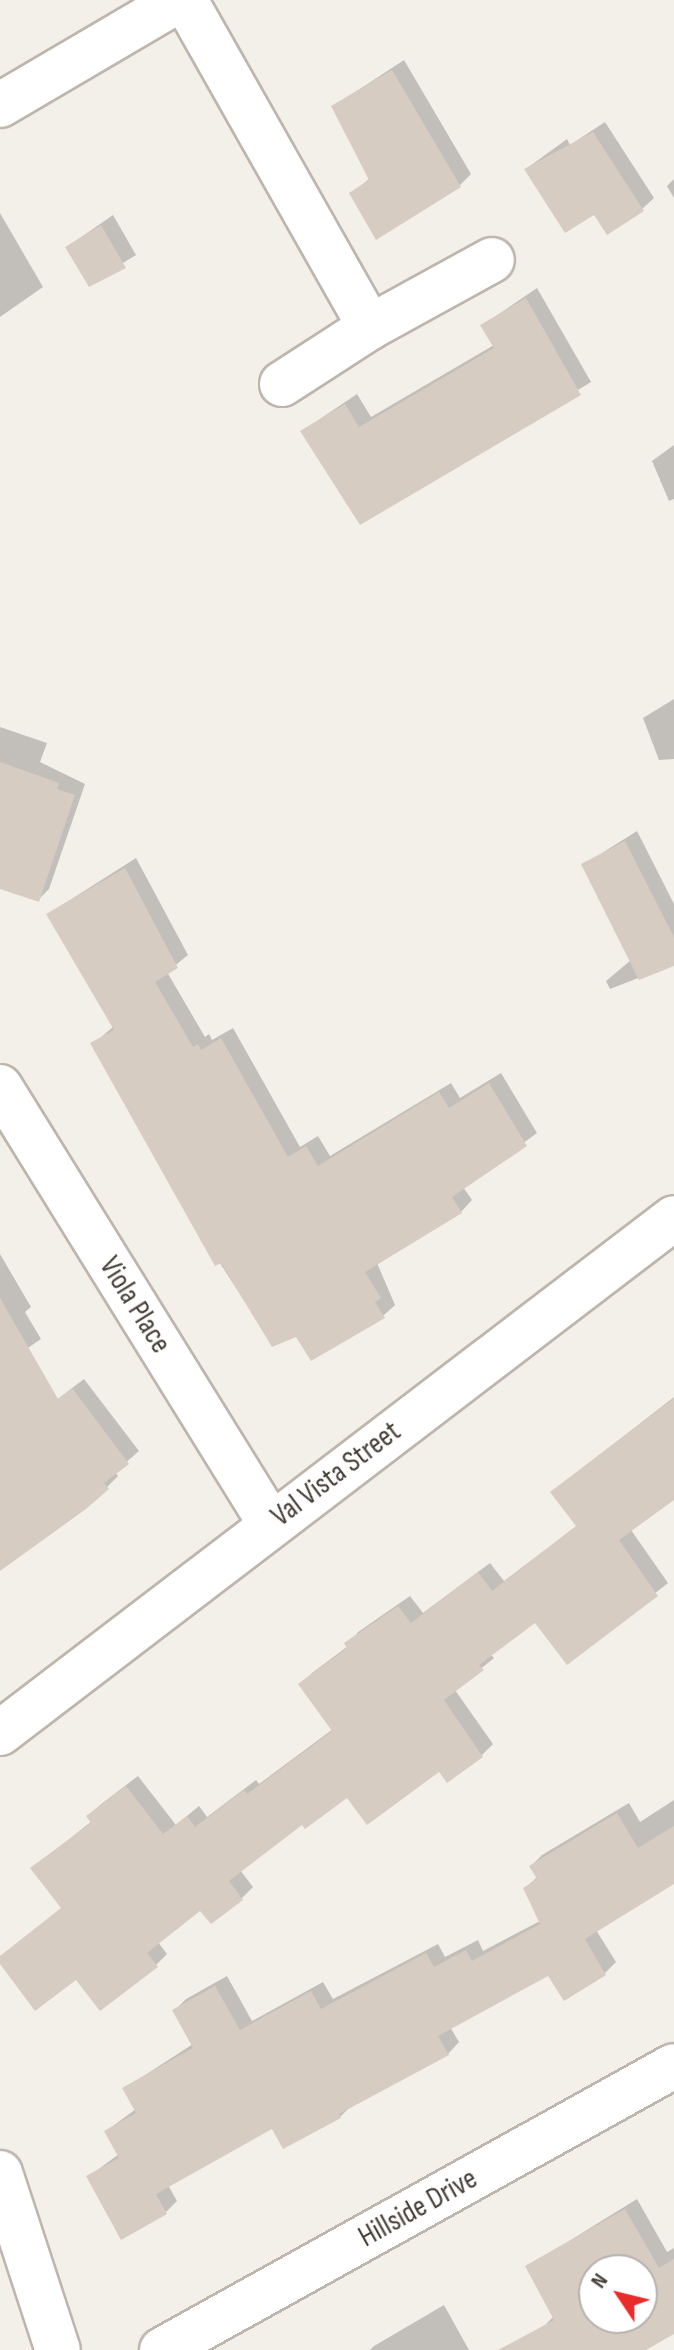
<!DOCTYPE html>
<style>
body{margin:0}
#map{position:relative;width:674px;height:2350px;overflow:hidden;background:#f3efe9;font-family:"Sofia Sans Condensed",sans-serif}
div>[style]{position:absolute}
.shadow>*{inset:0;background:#0003}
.building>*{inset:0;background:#d7ccc2}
.roads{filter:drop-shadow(2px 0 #beb5ac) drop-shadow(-2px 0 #beb5ac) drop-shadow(0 2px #beb5ac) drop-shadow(0 -2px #beb5ac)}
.minor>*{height:44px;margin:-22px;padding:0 22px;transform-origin:22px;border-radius:22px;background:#fff}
span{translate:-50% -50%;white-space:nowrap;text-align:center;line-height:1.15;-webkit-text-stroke:8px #fff;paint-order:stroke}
.street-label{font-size:30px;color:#463f38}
.north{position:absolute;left:578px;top:2254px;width:80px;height:80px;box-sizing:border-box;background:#fff;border:2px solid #b5b2af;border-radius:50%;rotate:305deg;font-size:22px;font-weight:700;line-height:32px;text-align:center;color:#463f38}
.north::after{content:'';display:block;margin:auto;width:28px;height:36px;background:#e92c2a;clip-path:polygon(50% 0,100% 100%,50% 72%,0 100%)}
</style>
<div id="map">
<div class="shadow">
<i style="clip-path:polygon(404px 60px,471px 174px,460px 185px,351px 194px,370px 178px,334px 106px)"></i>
<i style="clip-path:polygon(605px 122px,654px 198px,642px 209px,526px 169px,567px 139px,570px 145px)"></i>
<i style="clip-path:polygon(674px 179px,674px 198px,667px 186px)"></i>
<i style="clip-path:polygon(0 213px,43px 287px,0 317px)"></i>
<i style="clip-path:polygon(113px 215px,136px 255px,89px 284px,67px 247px)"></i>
<i style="clip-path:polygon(537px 288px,591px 382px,360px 523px,302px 431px,357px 394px,371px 417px,494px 345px,483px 325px)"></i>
<i style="clip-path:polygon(674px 445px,674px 499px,669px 501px,652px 461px)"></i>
<i style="clip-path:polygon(674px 699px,674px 759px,659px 760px,643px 718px)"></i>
<i style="clip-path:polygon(0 727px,47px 743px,40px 762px,85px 784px,49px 889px,38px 900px,0 887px)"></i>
<i style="clip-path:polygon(637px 831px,674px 904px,674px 964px,610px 989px,606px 981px,631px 960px,583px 865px)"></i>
<i style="clip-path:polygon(136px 858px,188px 955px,167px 972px,205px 1037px,209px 1034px,212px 1040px,233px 1028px,300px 1147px,318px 1136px,330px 1156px,451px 1083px,460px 1098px,501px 1073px,537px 1133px,463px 1187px,472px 1200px,461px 1212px,377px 1263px,395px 1305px,383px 1316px,296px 1334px,273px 1345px,181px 1203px,93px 1044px,114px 1026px,48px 914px)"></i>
<i style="clip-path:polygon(0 1254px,31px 1307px,25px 1312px,41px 1339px,0 1367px)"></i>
<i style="clip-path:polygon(84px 1379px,139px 1451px,115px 1472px,118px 1476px,107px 1487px,0 1488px,0 1443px)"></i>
<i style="clip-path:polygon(674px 1397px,674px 1498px,631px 1530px,668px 1583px,567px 1662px,536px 1620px,490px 1654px,494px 1658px,455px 1690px,493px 1744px,482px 1755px,447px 1780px,440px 1769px,347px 1795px,302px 1822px,240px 1870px,253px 1887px,242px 1898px,201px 1908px,158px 1942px,167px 1954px,156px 1965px,77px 1977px,0 1960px,63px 1907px,33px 1868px,92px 1821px,88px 1816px,100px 1805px,138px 1776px,176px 1825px,199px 1806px,207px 1817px,256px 1780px,259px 1784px,333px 1729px,300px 1685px,312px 1673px,348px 1646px,358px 1632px,410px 1596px,423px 1613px,490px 1563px,504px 1581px,578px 1525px,552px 1492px)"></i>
<i style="clip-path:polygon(674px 1800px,674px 1882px,596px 1930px,616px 1962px,605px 1973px,565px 1998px,549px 1973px,450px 2027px,459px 2042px,448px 2054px,352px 2105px,340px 2117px,273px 2126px,168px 2185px,177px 2201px,166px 2212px,88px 2177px,119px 2154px,106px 2131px,136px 2109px,125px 2088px,193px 2044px,174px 2011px,186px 1999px,227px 1976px,252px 2021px,323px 1982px,333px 1999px,438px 1944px,445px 1957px,478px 1940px,483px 1951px,540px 1921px,526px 1888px,538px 1876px,531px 1866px,542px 1855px,629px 1803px,640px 1822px)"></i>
<i style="clip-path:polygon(evenodd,637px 2199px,667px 2252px,674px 2248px,674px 2332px,642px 2350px,521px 2350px,554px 2316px,527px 2267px,637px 2199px,594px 2270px,642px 2270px,642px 2318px,594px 2318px,594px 2270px)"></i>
<i style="clip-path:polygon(444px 2305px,469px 2350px,370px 2350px,374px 2346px)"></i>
</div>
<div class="building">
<i style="clip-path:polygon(392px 70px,461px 187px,376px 240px,349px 193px,369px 180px,331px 106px)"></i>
<i style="clip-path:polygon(593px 132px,644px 211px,607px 235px,594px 215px,565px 233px,524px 169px)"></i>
<i style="clip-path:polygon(101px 225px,126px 268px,89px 287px,65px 247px)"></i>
<i style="clip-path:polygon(526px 298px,581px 395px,360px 525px,300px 431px,345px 404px,359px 427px,494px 348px,480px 325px)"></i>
<i style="clip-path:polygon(0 762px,59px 783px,57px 789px,75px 795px,39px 902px,0 889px)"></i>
<i style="clip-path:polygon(625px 841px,674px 937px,674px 966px,639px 980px,581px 864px)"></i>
<i style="clip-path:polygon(125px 868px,178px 968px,155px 982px,193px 1047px,198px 1044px,201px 1050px,221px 1038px,288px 1157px,306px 1146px,318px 1166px,439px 1092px,449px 1108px,489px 1083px,527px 1146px,452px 1197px,462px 1213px,365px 1272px,381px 1298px,375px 1302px,385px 1318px,311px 1361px,296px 1337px,272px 1347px,221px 1263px,215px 1266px,90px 1043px,114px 1030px,46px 914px)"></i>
<i style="clip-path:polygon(0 1298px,58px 1399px,72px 1388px,129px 1464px,104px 1483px,109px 1489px,86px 1509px,0 1571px)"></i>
<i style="clip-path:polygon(674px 1398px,674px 1500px,619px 1540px,658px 1596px,567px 1665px,535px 1623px,479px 1665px,484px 1670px,444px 1700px,483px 1757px,447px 1783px,439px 1772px,367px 1825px,347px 1798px,305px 1829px,302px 1825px,229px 1881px,243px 1900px,211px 1924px,200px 1911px,147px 1953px,158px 1967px,100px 2011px,76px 1980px,35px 2011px,0 1964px,0 1956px,61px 1908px,30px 1868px,91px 1823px,86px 1816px,126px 1786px,163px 1834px,187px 1816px,195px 1827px,244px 1790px,247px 1794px,332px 1731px,298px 1684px,347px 1648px,344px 1643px,398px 1606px,411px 1623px,478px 1572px,492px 1591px,576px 1526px,550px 1492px)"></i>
<i style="clip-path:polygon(617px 1813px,638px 1848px,674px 1826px,674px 1884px,585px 1939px,606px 1975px,564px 2001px,548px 1976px,438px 2036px,449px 2055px,339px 2114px,341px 2118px,283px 2149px,272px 2129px,156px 2194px,167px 2214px,121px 2240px,86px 2176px,119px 2158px,104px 2131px,136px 2113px,122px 2088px,193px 2048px,172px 2010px,215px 1986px,240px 2030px,311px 1991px,321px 2009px,426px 1953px,434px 1967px,466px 1950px,472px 1961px,540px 1924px,523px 1888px,537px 1879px,529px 1866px)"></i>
<i style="clip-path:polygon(evenodd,625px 2209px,659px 2268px,674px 2259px,674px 2334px,646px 2350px,498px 2350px,554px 2320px,525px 2266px,625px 2209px,594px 2270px,642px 2270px,642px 2318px,594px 2318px,594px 2270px)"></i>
</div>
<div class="roads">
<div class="minor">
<i style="left:185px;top:0;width:376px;rotate:60.5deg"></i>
<i style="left:0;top:105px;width:208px;rotate:-30.4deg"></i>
<i style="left:282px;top:384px;width:105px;rotate:-32.9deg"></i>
<i style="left:370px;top:327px;width:139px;rotate:-28.8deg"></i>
<i style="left:0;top:1087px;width:513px;rotate:58.23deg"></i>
<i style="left:0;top:1733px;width:848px;rotate:-37.38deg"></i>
<i style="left:0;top:2173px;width:186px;rotate:71.9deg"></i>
<i style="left:162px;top:2350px;width:585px;rotate:-29.02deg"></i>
</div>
</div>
<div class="street-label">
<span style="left:135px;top:1305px;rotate:58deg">Viola Place</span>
<span style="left:336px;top:1474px;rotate:-37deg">Val Vista Street</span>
<span style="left:418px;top:2208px;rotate:-29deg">Hillside Drive</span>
</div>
<div class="north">N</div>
</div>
